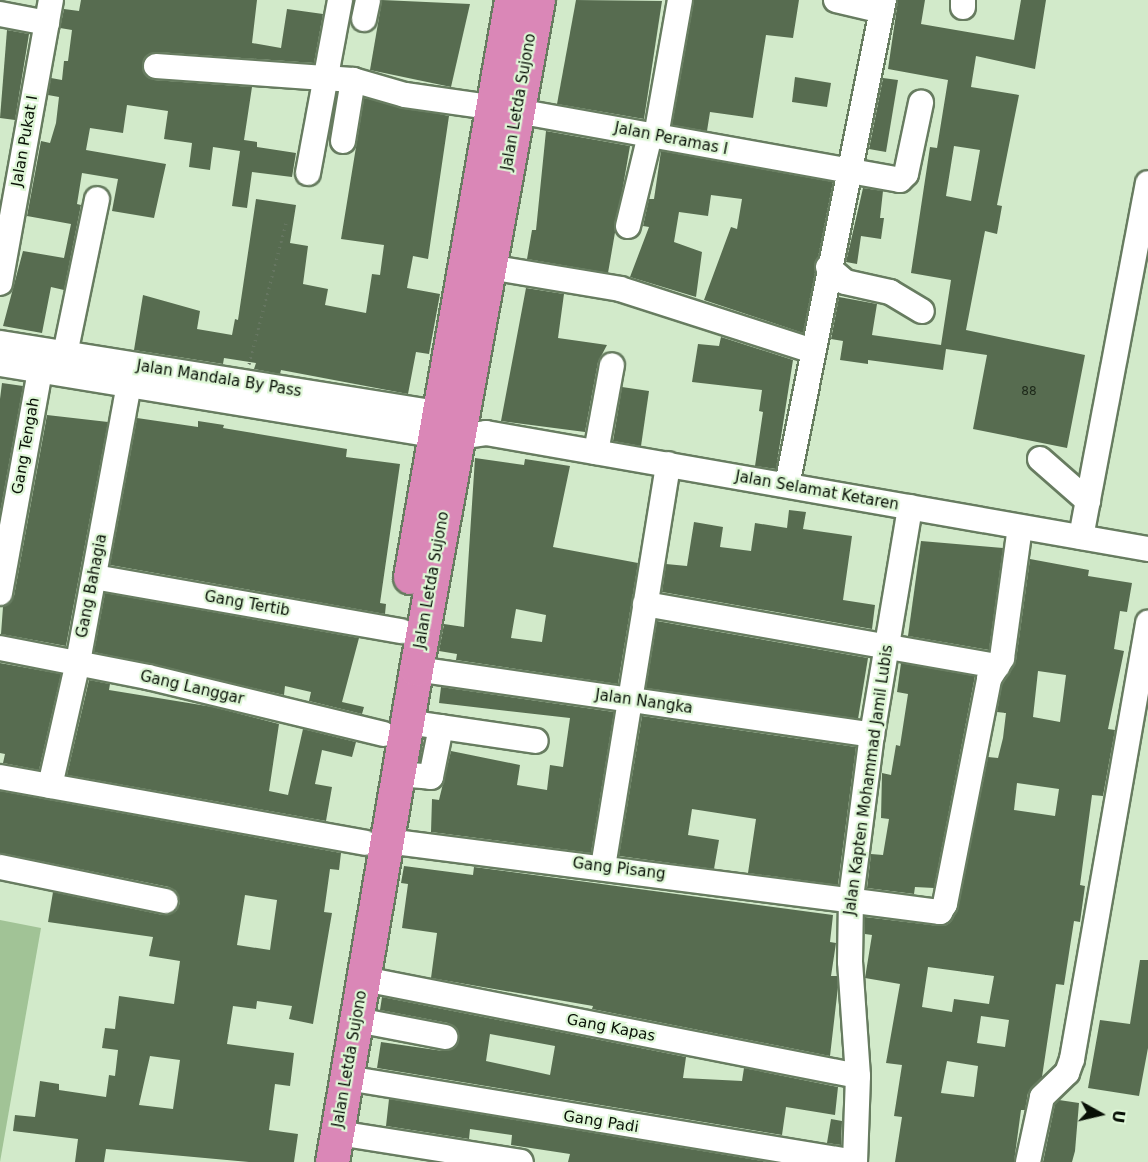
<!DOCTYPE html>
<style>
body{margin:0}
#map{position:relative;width:1148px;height:1162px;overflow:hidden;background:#d2eaca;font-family:"DejaVu Sans",sans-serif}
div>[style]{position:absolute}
.green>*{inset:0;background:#a1c396}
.building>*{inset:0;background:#576c50}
.path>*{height:3px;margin-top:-1.5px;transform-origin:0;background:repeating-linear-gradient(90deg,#667661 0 1.5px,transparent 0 6px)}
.roads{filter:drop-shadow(2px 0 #677c60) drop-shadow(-2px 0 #677c60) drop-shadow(0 2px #677c60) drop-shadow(0 -2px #677c60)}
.minor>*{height:24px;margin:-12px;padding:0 12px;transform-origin:12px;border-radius:12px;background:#fff}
.highway>*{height:33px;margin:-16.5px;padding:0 16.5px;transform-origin:16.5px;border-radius:16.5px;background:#da87b7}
span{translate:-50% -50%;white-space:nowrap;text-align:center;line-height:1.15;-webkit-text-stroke:4.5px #dff7d7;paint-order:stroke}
.number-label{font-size:12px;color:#1c2718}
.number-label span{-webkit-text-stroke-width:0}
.street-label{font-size:15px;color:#081006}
.north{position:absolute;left:1070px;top:1084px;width:60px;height:60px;-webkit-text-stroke:4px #dff7d7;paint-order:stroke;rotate:98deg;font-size:16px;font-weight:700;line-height:24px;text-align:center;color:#081006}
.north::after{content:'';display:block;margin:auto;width:21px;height:27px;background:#081006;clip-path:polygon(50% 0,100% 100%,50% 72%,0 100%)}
</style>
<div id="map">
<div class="green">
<i style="clip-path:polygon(0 920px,41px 928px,0 1162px)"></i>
</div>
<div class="building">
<i style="clip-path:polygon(81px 0,257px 0,252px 43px,281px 48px,287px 9px,323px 14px,314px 63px,157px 52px,145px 58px,143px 72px,154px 80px,252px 87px,244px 140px,257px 142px,257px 147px,296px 153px,292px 177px,252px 172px,247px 208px,232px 206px,240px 151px,213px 147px,210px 170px,189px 167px,192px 143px,164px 139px,168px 111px,127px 105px,123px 133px,90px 128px,86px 150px,166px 164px,154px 218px,112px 211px,118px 179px,82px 173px,77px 204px,81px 205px,64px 290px,51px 287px,42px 333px,3px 326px,23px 251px,64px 258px,71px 224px,27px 216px,41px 141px,50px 143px,56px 123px,59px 97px,48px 95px,51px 78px,62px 80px,64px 61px,68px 61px,72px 30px,60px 28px,64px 9px,79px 11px)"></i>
<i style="clip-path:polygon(382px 0,470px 4px,451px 87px,370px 70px)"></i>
<i style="clip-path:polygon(576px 0,662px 1px,644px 119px,557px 104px)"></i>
<i style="clip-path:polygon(694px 0,799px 0,793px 38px,766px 35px,753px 118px,710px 112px,707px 131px,672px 125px)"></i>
<i style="clip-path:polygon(evenodd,898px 0,925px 0,921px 24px,1014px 40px,1021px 0,1046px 0,1035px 69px,976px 56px,971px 87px,1019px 95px,997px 205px,1002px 206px,997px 234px,985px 231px,966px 330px,1085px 355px,1067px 448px,973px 429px,987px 355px,946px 349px,943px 370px,868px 360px,868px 364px,840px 360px,843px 341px,831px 339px,839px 297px,877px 304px,872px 335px,941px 345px,951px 280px,911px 273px,930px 147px,937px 148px,948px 80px,888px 69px,898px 0,954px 146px,980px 150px,971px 201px,946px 196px,954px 146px)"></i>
<i style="clip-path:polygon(7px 30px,29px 34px,15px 120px,0 118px)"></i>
<i style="clip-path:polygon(795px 77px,831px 83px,827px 107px,792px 102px)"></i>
<i style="clip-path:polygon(883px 78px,898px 80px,886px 152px,869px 149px)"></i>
<i style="clip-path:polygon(364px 98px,449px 116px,428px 259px,413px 256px,407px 288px,440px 294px,429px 354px,416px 352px,408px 394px,281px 370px,280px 374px,254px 369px,256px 363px,224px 358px,223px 364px,134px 350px,143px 295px,200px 311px,197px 329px,232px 335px,235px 319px,238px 320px,256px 199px,296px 205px,290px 243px,308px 246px,303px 284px,328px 289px,325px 305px,366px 313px,372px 274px,380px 275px,384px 245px,341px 239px)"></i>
<i style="clip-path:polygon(546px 131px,630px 146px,608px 273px,527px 259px,532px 230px,536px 230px)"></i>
<i style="clip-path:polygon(661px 151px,833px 182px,803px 333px,704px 300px,731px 227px,737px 229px,742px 199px,711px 195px,708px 216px,679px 212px,674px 242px,702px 252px,696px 297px,630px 277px,649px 227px,643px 226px,649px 199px,654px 199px)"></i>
<i style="clip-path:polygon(863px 188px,883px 191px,880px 218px,884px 218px,881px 239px,861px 236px,857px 264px,846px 262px)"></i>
<i style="clip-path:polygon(526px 288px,564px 294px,558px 338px,607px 345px,598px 362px,585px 432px,501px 421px)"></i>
<i style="clip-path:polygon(721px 337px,793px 360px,776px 469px,755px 466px,763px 412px,759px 411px,762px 390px,692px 382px,698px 344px,719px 346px)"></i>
<i style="clip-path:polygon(2px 383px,23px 386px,0 513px,0 399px)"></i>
<i style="clip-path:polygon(622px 387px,649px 391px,641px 446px,613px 441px)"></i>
<i style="clip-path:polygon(47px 415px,108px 422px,66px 646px,1px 634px,3px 607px,14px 596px)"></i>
<i style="clip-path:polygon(137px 418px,198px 427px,198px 421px,224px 425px,223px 428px,347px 449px,346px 457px,400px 464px,380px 603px,386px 604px,385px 614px,110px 565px)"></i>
<i style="clip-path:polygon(evenodd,475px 458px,524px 465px,525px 459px,570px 466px,553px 547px,638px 563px,618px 684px,456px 660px,457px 654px,439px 651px,444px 624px,464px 627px,475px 458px,516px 609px,546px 615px,542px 642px,511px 638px,516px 609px)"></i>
<i style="clip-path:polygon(789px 510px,806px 512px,803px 529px,852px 536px,843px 600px,875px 605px,872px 629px,662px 592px,666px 564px,687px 566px,694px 522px,723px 527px,720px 547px,751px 551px,755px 523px,787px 528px)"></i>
<i style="clip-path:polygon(921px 541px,1003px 548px,989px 650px,908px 636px)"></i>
<i style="clip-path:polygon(evenodd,1030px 559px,1089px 570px,1088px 576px,1132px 583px,1127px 612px,1120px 611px,1114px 649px,1124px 651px,1108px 729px,1115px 730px,1103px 796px,1092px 795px,1080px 885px,1085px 886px,1080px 922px,1074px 921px,1064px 985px,1056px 984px,1042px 1077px,1028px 1093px,1025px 1110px,1021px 1110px,1014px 1162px,895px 1162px,902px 1117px,894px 1116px,902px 1065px,886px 1063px,900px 984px,865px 978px,872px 935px,865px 934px,865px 917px,939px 926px,947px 925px,957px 911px,988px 757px,998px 758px,1003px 738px,1006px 713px,997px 712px,1002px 684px,1016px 660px,1030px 559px,1038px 671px,1066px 675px,1060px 722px,1033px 717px,1038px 671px,1030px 559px,1017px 783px,1059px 789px,1055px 816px,1014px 810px,1017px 783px,1030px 559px,928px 967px,994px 976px,989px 1004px,954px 999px,952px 1012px,922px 1007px,928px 967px,1030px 559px,981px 1016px,1009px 1020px,1005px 1047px,977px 1043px,981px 1016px,1030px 559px,947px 1061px,978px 1066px,974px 1097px,941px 1093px,947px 1061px)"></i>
<i style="clip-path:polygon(105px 593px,359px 638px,342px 702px,364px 707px,362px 714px,309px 701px,311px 692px,285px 686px,284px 695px,94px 652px)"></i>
<i style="clip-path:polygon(657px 621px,868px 658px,858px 719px,646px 688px)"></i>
<i style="clip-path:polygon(0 663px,61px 674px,39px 770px,3px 763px,5px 754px,0 753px)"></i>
<i style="clip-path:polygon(901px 663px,975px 676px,934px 888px,915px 887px,914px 894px,867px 888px,871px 854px,883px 855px,889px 819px,881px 818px,882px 773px,891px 775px,896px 745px,900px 746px,908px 694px,897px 692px)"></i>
<i style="clip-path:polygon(89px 680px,110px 684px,109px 690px,213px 707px,279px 724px,269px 791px,288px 795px,303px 729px,356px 742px,352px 757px,322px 750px,315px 784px,332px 787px,326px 821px,67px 775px)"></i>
<i style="clip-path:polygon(441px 687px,614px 712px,591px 853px,431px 832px,432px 799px,439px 800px,451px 751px,520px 765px,517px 785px,547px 790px,550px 765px,563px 767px,570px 718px,439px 703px)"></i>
<i style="clip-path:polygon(642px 716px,856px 747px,838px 885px,748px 873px,756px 819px,692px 809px,688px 835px,719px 840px,714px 869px,619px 856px)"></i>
<i style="clip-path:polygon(evenodd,0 791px,341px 853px,339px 870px,330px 869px,324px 912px,332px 913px,313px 1024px,289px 1019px,292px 1006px,257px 1001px,256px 1009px,233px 1006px,227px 1044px,294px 1053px,290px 1086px,275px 1084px,269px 1130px,298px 1134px,294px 1162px,249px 1162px,106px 1149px,104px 1162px,75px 1162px,78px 1139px,13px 1131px,15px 1115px,35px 1117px,40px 1081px,59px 1084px,59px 1090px,106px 1097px,109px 1075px,115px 1076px,118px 1050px,102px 1048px,105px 1028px,115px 1029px,119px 996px,174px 1004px,180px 961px,149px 956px,153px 937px,48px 922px,53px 892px,163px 915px,176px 911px,180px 903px,176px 891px,169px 887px,0 853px,0 791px,245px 895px,277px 900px,270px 950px,237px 945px,245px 895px,0 791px,150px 1056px,180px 1060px,173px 1109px,139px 1105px,150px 1056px)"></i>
<i style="clip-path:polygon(404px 866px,473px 875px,474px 867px,833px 915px,830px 942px,836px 943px,831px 976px,837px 976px,838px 987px,830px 1056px,592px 1009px,593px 1006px,431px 978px,437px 933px,402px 928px,408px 884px,401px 883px)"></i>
<i style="clip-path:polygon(1140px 960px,1148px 960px,1148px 1048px,1139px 1096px,1088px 1088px,1100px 1020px,1130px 1024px)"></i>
<i style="clip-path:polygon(evenodd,382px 997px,686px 1057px,683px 1078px,742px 1081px,744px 1068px,838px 1087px,835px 1115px,786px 1107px,782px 1135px,377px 1068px,381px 1042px,443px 1051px,455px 1047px,459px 1039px,455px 1027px,448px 1023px,380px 1010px,382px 997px,490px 1034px,555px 1046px,550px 1075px,486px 1061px,490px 1034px)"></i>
<i style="clip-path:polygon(389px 1099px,768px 1162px,568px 1162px,570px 1154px,511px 1145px,512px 1135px,470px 1129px,469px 1139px,386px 1126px)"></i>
<i style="clip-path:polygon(1059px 1100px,1079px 1103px,1075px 1151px,1072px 1162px,1043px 1162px,1055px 1104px)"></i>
<i style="clip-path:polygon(831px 1119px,842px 1121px,841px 1145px,827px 1143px)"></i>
</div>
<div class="path">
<i style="left:249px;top:364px;width:146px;rotate:-75.3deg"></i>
</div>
<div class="roads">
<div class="minor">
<i style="left:836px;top:0;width:47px;rotate:13.4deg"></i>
<i style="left:963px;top:7px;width:7px;rotate:-90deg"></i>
<i style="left:0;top:14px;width:48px;rotate:10.8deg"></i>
<i style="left:364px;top:19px;width:19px;rotate:-78deg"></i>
<i style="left:156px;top:66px;width:197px;rotate:4.1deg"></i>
<i style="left:353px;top:80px;width:54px;rotate:16.1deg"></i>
<i style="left:405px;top:95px;width:113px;rotate:8.1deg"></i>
<i style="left:517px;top:111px;width:389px;rotate:10.2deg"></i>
<i style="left:900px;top:180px;width:8px;rotate:-45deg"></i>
<i style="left:906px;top:174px;width:73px;rotate:-78.1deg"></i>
<i style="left:656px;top:136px;width:138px;rotate:-80deg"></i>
<i style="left:343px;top:141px;width:62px;rotate:-80.7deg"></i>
<i style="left:308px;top:173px;width:176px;rotate:-79.5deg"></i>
<i style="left:628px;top:226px;width:94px;rotate:-76.4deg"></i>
<i style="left:489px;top:267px;width:133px;rotate:9.5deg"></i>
<i style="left:620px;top:289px;width:203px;rotate:17.8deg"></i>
<i style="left:828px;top:267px;width:23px;rotate:41deg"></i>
<i style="left:845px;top:282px;width:46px;rotate:12.5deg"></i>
<i style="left:890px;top:292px;width:37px;rotate:31deg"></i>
<i style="left:0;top:283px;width:288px;rotate:-79.8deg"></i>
<i style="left:0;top:343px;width:461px;rotate:9.1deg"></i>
<i style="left:65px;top:354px;width:158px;rotate:-78.3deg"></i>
<i style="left:0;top:364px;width:440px;rotate:9.3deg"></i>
<i style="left:434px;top:435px;width:24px;rotate:5deg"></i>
<i style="left:458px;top:437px;width:28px;rotate:-8deg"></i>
<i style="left:486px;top:433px;width:672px;rotate:9.94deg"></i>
<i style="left:596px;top:452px;width:88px;rotate:-79.6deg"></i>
<i style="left:1040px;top:459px;width:64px;rotate:41.2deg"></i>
<i style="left:787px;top:485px;width:495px;rotate:-78.7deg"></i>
<i style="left:1081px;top:537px;width:360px;rotate:-79.3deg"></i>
<i style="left:94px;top:577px;width:312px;rotate:10deg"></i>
<i style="left:0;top:593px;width:226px;rotate:-79.8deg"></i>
<i style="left:645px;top:604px;width:358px;rotate:10deg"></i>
<i style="left:0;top:648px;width:151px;rotate:11.1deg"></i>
<i style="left:148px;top:677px;width:242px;rotate:13.6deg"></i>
<i style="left:416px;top:669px;width:461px;rotate:8.2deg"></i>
<i style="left:407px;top:722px;width:130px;rotate:8.4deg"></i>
<i style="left:399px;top:774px;width:32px;rotate:5deg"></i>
<i style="left:431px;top:777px;width:51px;rotate:-78.7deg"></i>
<i style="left:0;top:777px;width:371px;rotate:10.2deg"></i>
<i style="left:50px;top:786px;width:127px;rotate:-77.3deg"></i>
<i style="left:78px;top:662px;width:282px;rotate:-79.6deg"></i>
<i style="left:387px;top:841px;width:558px;rotate:7.32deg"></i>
<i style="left:940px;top:912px;width:9px;rotate:-58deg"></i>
<i style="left:945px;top:904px;width:229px;rotate:-78.9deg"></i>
<i style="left:989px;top:679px;width:25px;rotate:-58deg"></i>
<i style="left:1002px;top:658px;width:132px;rotate:-82.2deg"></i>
<i style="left:0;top:867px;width:169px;rotate:11.6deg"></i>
<i style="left:603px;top:867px;width:408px;rotate:-80.8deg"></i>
<i style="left:364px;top:979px;width:503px;rotate:11.11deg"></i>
<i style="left:357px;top:1020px;width:90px;rotate:10.9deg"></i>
<i style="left:347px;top:1078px;width:515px;rotate:9.39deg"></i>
<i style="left:338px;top:1133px;width:185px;rotate:9deg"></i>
<i style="left:855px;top:1162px;width:86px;rotate:-88deg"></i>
<i style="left:858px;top:1076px;width:114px;rotate:-94deg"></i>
<i style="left:850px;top:962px;width:64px;rotate:-89.1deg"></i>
<i style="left:851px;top:898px;width:164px;rotate:-82.7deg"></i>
<i style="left:872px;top:735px;width:231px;rotate:-80.5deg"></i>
<i style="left:1028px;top:1162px;width:66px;rotate:-77.8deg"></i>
<i style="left:1042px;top:1097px;width:35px;rotate:-44deg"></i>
<i style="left:1067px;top:1073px;width:15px;rotate:-70deg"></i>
<i style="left:1072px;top:1059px;width:443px;rotate:-80.1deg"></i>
</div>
<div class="highway">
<i style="left:410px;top:577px;width:586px;rotate:-80.07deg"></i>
<i style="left:332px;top:1162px;width:500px;rotate:-80.33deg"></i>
<i style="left:416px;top:669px;width:680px;rotate:-79.67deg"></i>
</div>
</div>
<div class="number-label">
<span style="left:1029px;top:392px">88</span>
</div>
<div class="street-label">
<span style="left:519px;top:102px;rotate:-80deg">Jalan Letda Sujono</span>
<span style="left:671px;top:139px;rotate:11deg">Jalan Peramas I</span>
<span style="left:25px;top:141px;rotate:-80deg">Jalan Pukat I</span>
<span style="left:219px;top:379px;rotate:9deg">Jalan Mandala By Pass</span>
<span style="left:26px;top:446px;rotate:-80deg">Gang Tengah</span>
<span style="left:817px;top:491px;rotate:10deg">Jalan Selamat Ketaren</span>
<span style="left:432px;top:580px;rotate:-80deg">Jalan Letda Sujono</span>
<span style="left:92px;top:586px;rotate:-79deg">Gang Bahagia</span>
<span style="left:247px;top:604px;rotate:10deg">Gang Tertib</span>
<span style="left:192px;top:688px;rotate:13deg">Gang Langgar</span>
<span style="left:644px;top:702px;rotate:8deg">Jalan Nangka</span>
<span style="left:869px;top:780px;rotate:-82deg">Jalan Kapten Mohammad Jamil Lubis</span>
<span style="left:619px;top:869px;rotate:7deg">Gang Pisang</span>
<span style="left:611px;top:1028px;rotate:11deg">Gang Kapas</span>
<span style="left:350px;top:1059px;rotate:-80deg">Jalan Letda Sujono</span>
<span style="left:601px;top:1122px;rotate:9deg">Gang Padi</span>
</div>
<div class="north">U</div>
</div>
